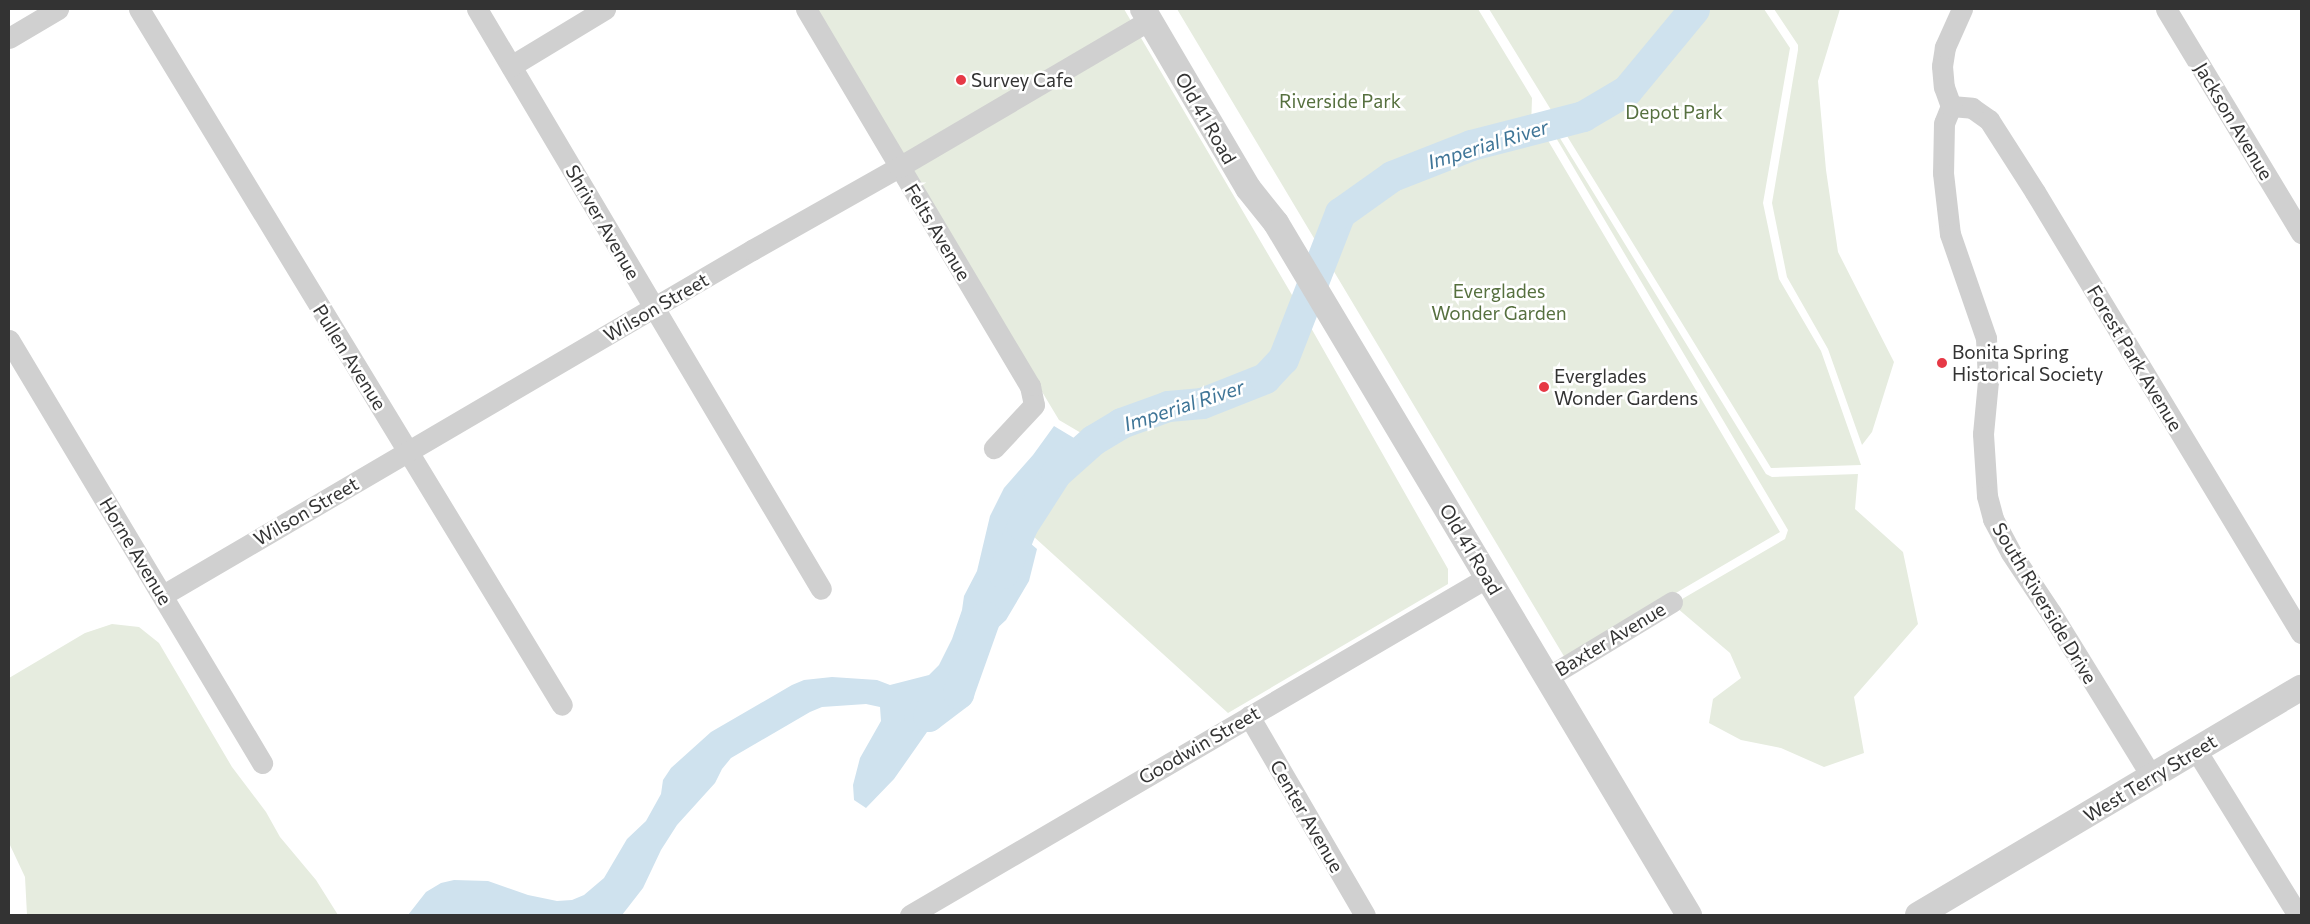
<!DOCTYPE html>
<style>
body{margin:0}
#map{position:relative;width:2310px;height:924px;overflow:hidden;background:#fff;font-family:Commissioner,sans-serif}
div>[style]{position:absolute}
.green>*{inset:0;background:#e6ecdf}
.water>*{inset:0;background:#cfe2ee}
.river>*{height:31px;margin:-15.5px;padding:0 15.5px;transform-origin:15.5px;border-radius:15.5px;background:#cfe2ee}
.minor>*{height:21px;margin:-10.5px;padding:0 10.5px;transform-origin:10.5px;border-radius:10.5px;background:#d0d0d0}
.tertiary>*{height:26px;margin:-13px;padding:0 13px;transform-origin:13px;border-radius:13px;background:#d0d0d0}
.dots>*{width:14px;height:14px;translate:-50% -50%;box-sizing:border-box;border:2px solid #fff;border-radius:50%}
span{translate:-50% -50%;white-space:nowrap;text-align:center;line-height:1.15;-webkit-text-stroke:5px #fff;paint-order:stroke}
.poi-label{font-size:19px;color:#333}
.left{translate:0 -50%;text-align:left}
.park-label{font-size:19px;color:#56703f}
.street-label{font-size:19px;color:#333}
.water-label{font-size:20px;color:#3f7597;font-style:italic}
.frame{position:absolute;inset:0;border:10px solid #333;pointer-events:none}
</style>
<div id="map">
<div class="green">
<i style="clip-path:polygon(812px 9px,1124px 9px,1302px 312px,1448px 569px,1448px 584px,1228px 713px,1022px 526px,1056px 473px,1093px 440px,1059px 420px)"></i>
<i style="clip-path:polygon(1177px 9px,1478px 9px,1532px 98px,1531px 129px,1540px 127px,1780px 532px,1565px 658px)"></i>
<i style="clip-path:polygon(1489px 9px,1764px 9px,1790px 48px,1763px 203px,1779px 279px,1821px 351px,1861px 465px,1771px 468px)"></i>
<i style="clip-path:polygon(1774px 9px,1840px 9px,1818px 81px,1826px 170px,1838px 252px,1894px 362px,1872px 432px,1862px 445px,1828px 349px,1787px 277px,1772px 203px,1798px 50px,1798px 45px)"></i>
<i style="clip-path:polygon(1555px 130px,1766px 474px,1772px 477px,1858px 474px,1855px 509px,1903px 552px,1918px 624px,1854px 697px,1864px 753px,1824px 767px,1781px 748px,1741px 740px,1709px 723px,1713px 699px,1741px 678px,1730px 653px,1677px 608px,1665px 609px,1785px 539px,1788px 530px,1552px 131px)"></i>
<i style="clip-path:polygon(112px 624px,139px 627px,159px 643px,232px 767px,266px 812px,280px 837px,316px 880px,338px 915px,27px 915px,25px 877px,9px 843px,9px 678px,85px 633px)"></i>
</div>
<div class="water">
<i style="clip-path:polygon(1054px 426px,1079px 441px,1050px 468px,1015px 523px,1016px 531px,1037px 549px,1029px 581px,1006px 620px,977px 647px,969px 660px,949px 712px,941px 724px,927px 732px,894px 779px,866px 808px,854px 800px,853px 785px,860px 758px,881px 721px,880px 707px,866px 704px,822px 707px,810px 712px,731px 758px,722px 769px,715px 783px,677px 825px,661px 850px,643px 888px,622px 915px,408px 915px,426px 892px,441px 883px,454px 880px,488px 881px,528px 895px,557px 901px,572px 900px,584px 895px,604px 878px,627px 839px,646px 821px,661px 794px,663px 780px,671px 768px,711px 732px,792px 685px,804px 680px,832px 677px,877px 680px,890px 685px,929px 675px,939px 665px,952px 639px,962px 610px,964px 596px,977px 571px,990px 516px,1004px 488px,1033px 455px)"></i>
</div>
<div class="river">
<i style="left:1003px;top:573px;width:51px;rotate:-68deg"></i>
<i style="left:1022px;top:526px;width:63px;rotate:-57.3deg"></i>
<i style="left:1056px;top:473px;width:50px;rotate:-41.7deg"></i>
<i style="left:1093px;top:440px;width:33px;rotate:-31deg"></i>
<i style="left:1121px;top:423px;width:50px;rotate:-19.9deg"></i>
<i style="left:1168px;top:406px;width:34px;rotate:-5deg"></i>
<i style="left:1202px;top:403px;width:68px;rotate:-21.6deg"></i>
<i style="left:1265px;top:378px;width:26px;rotate:-47deg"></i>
<i style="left:1283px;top:359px;width:157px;rotate:-68.7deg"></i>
<i style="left:1340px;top:213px;width:64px;rotate:-35.4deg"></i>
<i style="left:1392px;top:176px;width:85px;rotate:-21.4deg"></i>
<i style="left:1471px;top:145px;width:116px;rotate:-14.5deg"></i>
<i style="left:1583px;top:116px;width:51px;rotate:-30.6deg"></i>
<i style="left:1627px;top:90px;width:105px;rotate:-50.4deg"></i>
<i style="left:919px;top:716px;width:9px"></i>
<i style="left:928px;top:716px;width:38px;rotate:-37deg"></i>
<i style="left:958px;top:693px;width:81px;rotate:-70.4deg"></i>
</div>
<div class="minor">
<i style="left:139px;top:9px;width:814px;rotate:58.71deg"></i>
<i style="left:477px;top:9px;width:674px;rotate:59.33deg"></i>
<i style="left:806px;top:9px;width:439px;rotate:59.3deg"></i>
<i style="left:1030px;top:386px;width:19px;rotate:78deg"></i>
<i style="left:1034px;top:405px;width:59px;rotate:132.9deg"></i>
<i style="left:1962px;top:9px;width:42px;rotate:114.1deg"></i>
<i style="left:1945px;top:47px;width:19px;rotate:99deg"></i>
<i style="left:1942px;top:66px;width:21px;rotate:85deg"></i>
<i style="left:1944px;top:87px;width:20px;rotate:70deg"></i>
<i style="left:1951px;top:106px;width:18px;rotate:112deg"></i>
<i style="left:1944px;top:123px;width:50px;rotate:91.1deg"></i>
<i style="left:1943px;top:173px;width:61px;rotate:83.5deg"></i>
<i style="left:1950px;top:234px;width:110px;rotate:70.9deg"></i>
<i style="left:1986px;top:338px;width:43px;rotate:87.3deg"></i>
<i style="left:1988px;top:381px;width:53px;rotate:95.4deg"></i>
<i style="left:1983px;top:434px;width:62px;rotate:86.3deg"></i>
<i style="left:1987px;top:496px;width:24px;rotate:75deg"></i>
<i style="left:1993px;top:519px;width:38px;rotate:62deg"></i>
<i style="left:2011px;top:553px;width:72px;rotate:56.3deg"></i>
<i style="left:2051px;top:613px;width:193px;rotate:58.4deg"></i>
<i style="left:2166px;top:9px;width:262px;rotate:58.9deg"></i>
<i style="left:9px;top:38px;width:57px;rotate:-30.6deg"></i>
<i style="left:511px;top:66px;width:110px;rotate:-31.2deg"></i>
<i style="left:1951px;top:106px;width:21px;rotate:5deg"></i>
<i style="left:1972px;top:108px;width:21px;rotate:35deg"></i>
<i style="left:1989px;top:120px;width:85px;rotate:57.4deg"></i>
<i style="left:2035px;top:192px;width:515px;rotate:58.9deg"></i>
<i style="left:9px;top:340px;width:493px;rotate:59.1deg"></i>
<i style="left:163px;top:595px;width:683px;rotate:-30.36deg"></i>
<i style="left:752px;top:250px;width:169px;rotate:-29.5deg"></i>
<i style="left:899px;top:167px;width:291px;rotate:-30.4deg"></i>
<i style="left:1548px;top:677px;width:145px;rotate:-31.2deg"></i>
<i style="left:1249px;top:716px;width:230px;rotate:59.8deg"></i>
<i style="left:2196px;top:750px;width:194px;rotate:58.3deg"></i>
<i style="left:910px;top:915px;width:670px;rotate:-30.32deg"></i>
</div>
<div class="tertiary">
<i style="left:1143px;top:9px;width:208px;rotate:59.6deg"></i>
<i style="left:1248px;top:188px;width:45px;rotate:51.3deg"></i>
<i style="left:1276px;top:223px;width:806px;rotate:59.17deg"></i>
<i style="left:1918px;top:915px;width:445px;rotate:-30.7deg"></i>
</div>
<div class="dots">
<i style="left:961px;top:80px;background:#e63946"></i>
<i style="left:1942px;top:363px;background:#e63946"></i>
<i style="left:1544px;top:387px;background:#e63946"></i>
</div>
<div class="poi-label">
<span class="left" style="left:971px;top:80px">Survey Cafe</span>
<span class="left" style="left:1952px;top:363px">Bonita Spring<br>Historical Society</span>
<span class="left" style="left:1554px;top:387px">Everglades<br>Wonder Gardens</span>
</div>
<div class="park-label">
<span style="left:1340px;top:101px">Riverside Park</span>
<span style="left:1674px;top:112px">Depot Park</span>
<span style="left:1499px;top:302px">Everglades<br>Wonder Garden</span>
</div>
<div class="street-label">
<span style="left:1206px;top:118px;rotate:60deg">Old 41 Road</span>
<span style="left:2234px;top:121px;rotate:59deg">Jackson Avenue</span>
<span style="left:603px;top:222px;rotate:60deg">Shriver Avenue</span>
<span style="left:938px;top:232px;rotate:59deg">Felts Avenue</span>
<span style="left:656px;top:307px;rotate:-30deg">Wilson Street</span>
<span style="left:350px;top:357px;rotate:58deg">Pullen Avenue</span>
<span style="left:2135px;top:358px;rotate:59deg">Forest Park Avenue</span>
<span style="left:306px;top:511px;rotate:-30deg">Wilson Street</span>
<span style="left:1471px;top:549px;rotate:59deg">Old 41 Road</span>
<span style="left:136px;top:551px;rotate:59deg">Horne Avenue</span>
<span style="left:2045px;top:603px;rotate:59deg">South Riverside Drive</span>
<span style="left:1610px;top:639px;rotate:-31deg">Baxter Avenue</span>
<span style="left:1199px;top:745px;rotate:-30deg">Goodwin Street</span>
<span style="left:2150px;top:778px;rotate:-31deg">West Terry Street</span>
<span style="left:1307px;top:816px;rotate:60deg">Center Avenue</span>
</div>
<div class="water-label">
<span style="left:1488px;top:144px;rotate:-17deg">Imperial River</span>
<span style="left:1184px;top:405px;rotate:-18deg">Imperial River</span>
</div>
<div class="frame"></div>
</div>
